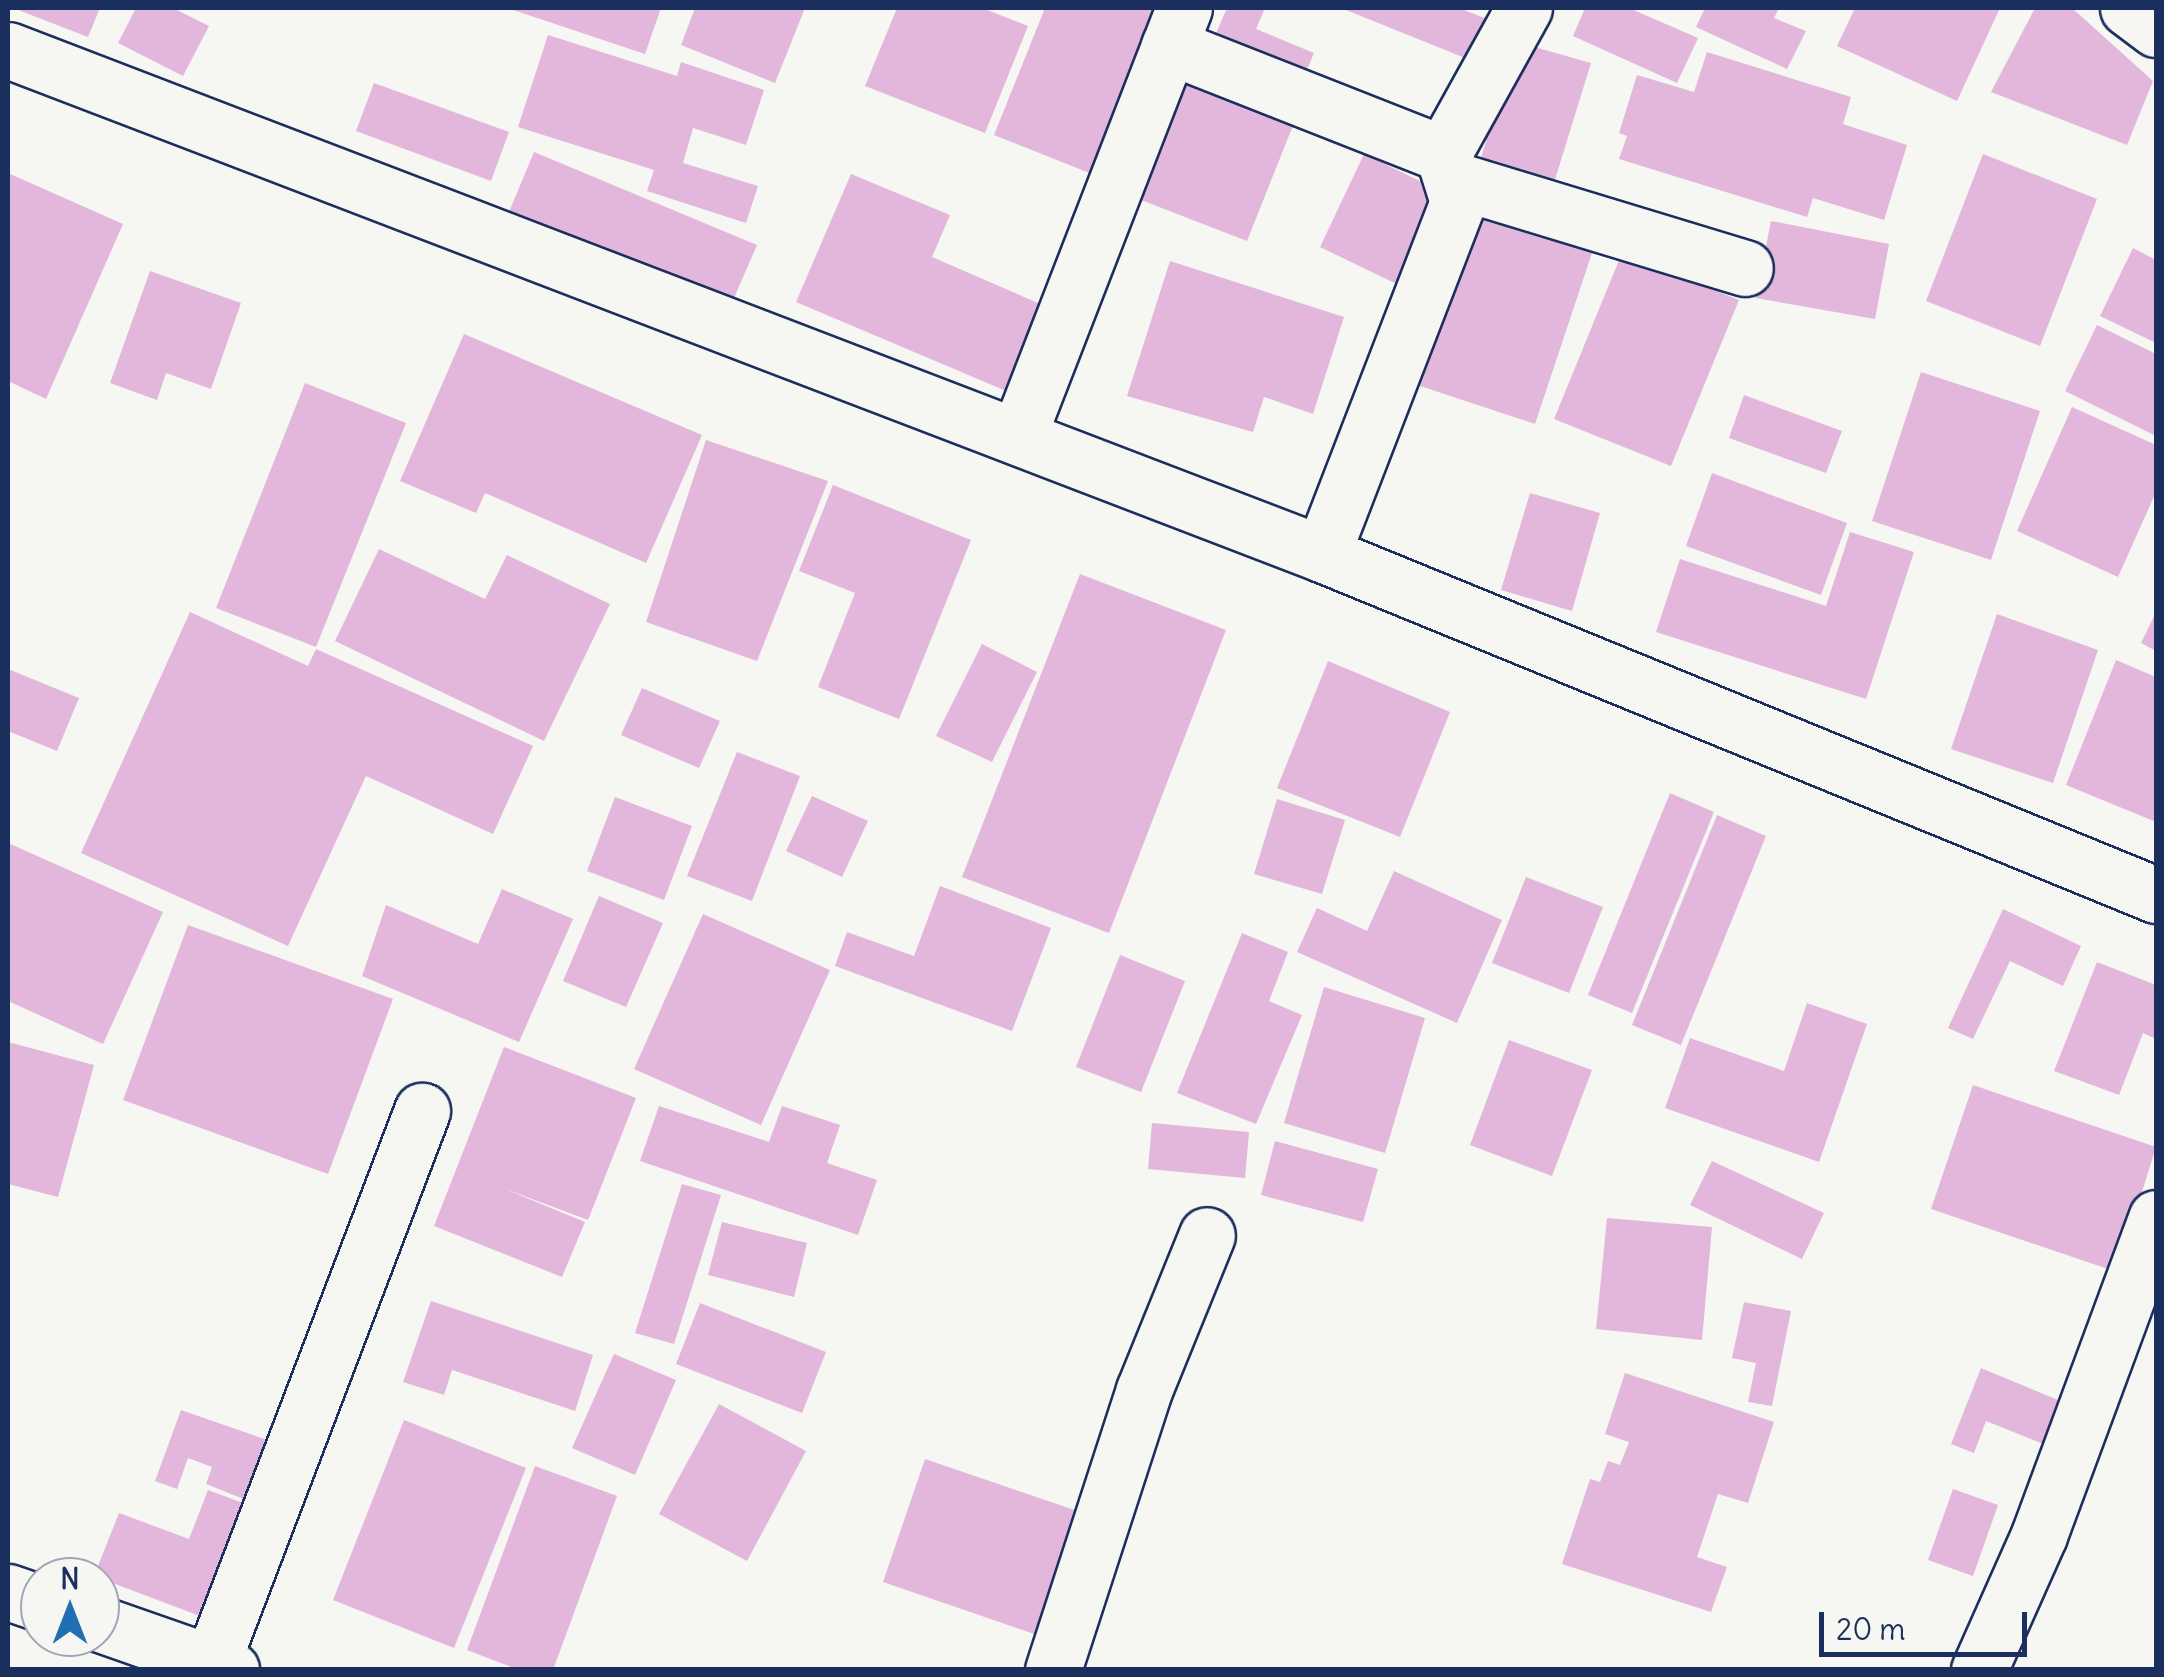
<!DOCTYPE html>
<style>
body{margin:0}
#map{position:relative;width:2164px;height:1677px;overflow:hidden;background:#f6f6f2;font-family:Delius,sans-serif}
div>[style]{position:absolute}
.building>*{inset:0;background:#e3b7db}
.roads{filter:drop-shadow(2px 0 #1b2f5e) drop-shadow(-2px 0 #1b2f5e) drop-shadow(0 2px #1b2f5e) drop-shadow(0 -2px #1b2f5e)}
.street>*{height:55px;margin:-27.5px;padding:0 27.5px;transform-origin:27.5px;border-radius:27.5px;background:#f6f6f2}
.secondary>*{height:55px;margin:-27.5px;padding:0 27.5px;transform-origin:27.5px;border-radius:27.5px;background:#f6f6f2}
span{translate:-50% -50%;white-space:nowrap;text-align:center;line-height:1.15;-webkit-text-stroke:8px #f6f6f2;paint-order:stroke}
.frame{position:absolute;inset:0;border:10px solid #1b2f5e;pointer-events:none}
.north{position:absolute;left:20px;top:1557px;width:100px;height:100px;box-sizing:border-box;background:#f6f6f2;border:2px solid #9ea6b7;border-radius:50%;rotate:0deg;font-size:28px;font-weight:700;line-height:40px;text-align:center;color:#1b2f5e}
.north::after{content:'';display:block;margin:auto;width:35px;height:45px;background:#1f6fb2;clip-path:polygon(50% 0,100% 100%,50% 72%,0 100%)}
.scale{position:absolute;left:1819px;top:1612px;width:208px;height:45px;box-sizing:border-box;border:5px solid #1b2f5e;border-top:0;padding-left:12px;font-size:30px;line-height:35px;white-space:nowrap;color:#1b2f5e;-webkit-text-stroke:8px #f6f6f2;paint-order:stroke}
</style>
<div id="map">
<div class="building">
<i style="clip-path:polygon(13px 8px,100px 8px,88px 37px)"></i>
<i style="clip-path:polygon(136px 8px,173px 8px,209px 26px,183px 76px,118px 43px)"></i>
<i style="clip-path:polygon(507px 8px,661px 8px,645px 54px)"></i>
<i style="clip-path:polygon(695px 8px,805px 8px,775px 83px,681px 45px)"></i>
<i style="clip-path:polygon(897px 8px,982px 8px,1028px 26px,985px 133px,865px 86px)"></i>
<i style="clip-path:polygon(1045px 8px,1183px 8px,1112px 182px,994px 135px)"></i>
<i style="clip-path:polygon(1227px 8px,1265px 8px,1256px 29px,1314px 53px,1301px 84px,1210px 47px)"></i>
<i style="clip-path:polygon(1341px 8px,1459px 8px,1492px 21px,1475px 62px)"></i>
<i style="clip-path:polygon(1585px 8px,1629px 8px,1698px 38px,1677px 83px,1573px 36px)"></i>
<i style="clip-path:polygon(1705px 8px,1779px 8px,1774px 18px,1806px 31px,1787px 69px,1696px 27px)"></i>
<i style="clip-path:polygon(1855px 8px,2000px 8px,1957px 101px,1837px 46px)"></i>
<i style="clip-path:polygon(2035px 8px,2072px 8px,2153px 81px,2127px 145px,1991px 92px)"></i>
<i style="clip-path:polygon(548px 35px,677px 76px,681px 62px,764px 90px,746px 145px,693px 128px,683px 163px,758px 186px,746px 223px,647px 191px,654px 170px,518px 127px)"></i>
<i style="clip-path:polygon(1517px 42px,1591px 63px,1553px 186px,1479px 164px)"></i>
<i style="clip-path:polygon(1707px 52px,1851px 97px,1843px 124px,1907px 145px,1884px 220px,1813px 198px,1807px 217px,1619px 159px,1627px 136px,1619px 133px,1637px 75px,1694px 92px)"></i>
<i style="clip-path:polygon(1191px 72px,1298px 113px,1247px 241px,1141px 200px)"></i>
<i style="clip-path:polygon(374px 83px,509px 132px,491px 181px,356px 131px)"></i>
<i style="clip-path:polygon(534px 152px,757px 245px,731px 305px,509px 212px)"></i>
<i style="clip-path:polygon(1364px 154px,1453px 197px,1409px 290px,1320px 247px)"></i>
<i style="clip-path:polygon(1983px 154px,2097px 199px,2040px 346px,1926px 301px)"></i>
<i style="clip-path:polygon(8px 173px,123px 224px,46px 399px,8px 381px)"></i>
<i style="clip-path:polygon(851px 174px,950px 215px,932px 257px,1061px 313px,1025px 399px,796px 302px)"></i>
<i style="clip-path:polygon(1476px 207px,1594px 247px,1535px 424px,1417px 385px)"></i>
<i style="clip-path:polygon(1771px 221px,1889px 244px,1875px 319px,1756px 298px)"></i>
<i style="clip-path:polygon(2133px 248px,2156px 260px,2156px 343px,2100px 316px)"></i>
<i style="clip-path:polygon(1622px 253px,1739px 300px,1671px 466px,1554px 419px)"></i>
<i style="clip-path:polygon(1170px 261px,1344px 317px,1313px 414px,1264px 397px,1253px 432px,1127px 396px)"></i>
<i style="clip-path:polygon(150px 271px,241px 303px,211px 389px,166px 373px,157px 400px,110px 383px)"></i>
<i style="clip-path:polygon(2097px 325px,2156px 354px,2156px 436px,2065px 391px)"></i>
<i style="clip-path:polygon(464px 334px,702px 435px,646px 563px,485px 493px,476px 513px,400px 481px)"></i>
<i style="clip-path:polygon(1921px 372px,2040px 411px,1991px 560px,1872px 521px)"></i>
<i style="clip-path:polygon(305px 383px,406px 423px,316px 647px,216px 608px)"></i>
<i style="clip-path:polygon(1744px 395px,1842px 431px,1826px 473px,1729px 438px)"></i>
<i style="clip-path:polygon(2072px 407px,2156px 445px,2156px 492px,2118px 577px,2017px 531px)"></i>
<i style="clip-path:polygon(706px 440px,828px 481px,757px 661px,646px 622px)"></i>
<i style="clip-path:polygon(1712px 473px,1847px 523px,1821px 595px,1686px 546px)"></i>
<i style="clip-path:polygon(833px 485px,971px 540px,899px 719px,818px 687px,855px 593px,799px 571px)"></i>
<i style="clip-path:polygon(1530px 493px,1600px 513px,1572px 611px,1501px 590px)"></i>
<i style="clip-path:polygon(1850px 532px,1914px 552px,1866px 699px,1656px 632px,1680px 559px,1826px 606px)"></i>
<i style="clip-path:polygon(379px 549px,485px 599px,507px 555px,610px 604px,544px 741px,335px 641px)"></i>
<i style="clip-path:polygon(1080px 574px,1226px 630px,1109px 933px,962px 877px)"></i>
<i style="clip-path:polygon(190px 612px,308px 666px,316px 649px,533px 746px,493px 834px,366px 776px,288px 946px,81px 853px)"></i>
<i style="clip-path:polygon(2156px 612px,2156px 651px,2141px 643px)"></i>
<i style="clip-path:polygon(1997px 614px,2098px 650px,2053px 783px,1951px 749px)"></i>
<i style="clip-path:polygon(982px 644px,1037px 672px,992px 762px,936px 736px)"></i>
<i style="clip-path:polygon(2116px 660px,2156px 677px,2156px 822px,2066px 785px)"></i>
<i style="clip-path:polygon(1328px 661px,1450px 712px,1400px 837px,1277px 788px)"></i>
<i style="clip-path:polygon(8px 669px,79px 698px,57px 751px,8px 731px)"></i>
<i style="clip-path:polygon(642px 688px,720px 721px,699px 768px,621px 735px)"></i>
<i style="clip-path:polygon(737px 752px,800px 776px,752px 901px,687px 876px)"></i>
<i style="clip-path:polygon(1670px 793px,1714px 812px,1632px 1013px,1588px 995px)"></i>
<i style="clip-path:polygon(812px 796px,868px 821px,842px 877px,786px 851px)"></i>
<i style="clip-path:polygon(615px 797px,692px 826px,664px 900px,587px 871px)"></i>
<i style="clip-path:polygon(1277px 799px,1345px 820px,1322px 894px,1254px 874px)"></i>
<i style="clip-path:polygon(1717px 815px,1766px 836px,1681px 1045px,1632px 1025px)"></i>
<i style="clip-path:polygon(8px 843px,163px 912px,103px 1044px,8px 1001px)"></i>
<i style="clip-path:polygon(1394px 871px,1502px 920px,1457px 1023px,1297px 952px,1317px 908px,1367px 931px)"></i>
<i style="clip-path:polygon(1526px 877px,1603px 907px,1569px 993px,1492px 963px)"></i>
<i style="clip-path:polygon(940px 886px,1051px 928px,1012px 1031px,835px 966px,847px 932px,914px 956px)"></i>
<i style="clip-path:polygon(502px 889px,573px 919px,519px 1042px,362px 976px,386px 905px,478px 944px)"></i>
<i style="clip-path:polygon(599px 896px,663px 923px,626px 1007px,563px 981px)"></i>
<i style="clip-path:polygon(2003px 909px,2081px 946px,2063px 986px,2010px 961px,1973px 1039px,1948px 1028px)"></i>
<i style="clip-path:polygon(703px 914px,830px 970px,761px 1125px,634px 1069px)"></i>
<i style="clip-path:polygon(188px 925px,393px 999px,328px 1174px,123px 1100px)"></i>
<i style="clip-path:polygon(1242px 933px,1288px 952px,1269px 1001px,1302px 1015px,1256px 1124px,1177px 1093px)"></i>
<i style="clip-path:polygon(1120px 955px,1185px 981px,1141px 1092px,1076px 1067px)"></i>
<i style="clip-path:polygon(2097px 962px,2156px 985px,2156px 1039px,2143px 1033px,2119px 1095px,2054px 1071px)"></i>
<i style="clip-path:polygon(1324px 987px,1425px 1018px,1385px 1153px,1284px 1123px)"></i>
<i style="clip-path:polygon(1807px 1003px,1867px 1024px,1819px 1162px,1665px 1108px,1690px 1038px,1784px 1071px)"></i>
<i style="clip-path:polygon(1509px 1040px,1592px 1070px,1552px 1176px,1470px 1145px)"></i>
<i style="clip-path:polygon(8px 1042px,94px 1065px,58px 1197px,8px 1184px)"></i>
<i style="clip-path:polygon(504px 1047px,636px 1098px,588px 1220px,505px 1189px,585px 1222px,562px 1277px,434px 1226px)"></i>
<i style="clip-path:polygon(1973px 1085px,2156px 1147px,2117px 1272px,1931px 1209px)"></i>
<i style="clip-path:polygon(659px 1106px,769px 1142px,782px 1106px,840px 1125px,827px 1163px,877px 1180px,858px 1235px,640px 1161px)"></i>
<i style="clip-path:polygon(1152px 1123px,1249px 1132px,1245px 1178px,1148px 1169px)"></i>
<i style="clip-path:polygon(1275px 1141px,1378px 1169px,1363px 1222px,1261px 1195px)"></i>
<i style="clip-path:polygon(1712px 1161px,1824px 1213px,1802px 1259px,1690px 1205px)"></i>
<i style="clip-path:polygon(682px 1184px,721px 1195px,674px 1344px,635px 1333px)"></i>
<i style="clip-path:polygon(1607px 1218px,1712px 1227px,1702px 1340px,1596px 1329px)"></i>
<i style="clip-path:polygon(722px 1222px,807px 1243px,794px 1297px,708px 1275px)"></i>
<i style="clip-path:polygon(431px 1301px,593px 1355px,575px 1411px,452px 1370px,444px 1395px,403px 1382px)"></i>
<i style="clip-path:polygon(1744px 1302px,1791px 1311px,1772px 1406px,1748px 1402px,1756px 1363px,1732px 1358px)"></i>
<i style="clip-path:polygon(700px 1303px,826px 1352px,802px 1413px,676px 1364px)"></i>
<i style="clip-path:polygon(614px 1354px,676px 1380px,635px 1475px,572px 1448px)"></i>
<i style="clip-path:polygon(1981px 1368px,2063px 1402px,2046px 1445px,1986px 1421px,1974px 1453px,1951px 1444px)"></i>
<i style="clip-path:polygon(1625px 1373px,1774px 1422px,1748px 1503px,1718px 1494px,1697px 1557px,1727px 1567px,1711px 1612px,1562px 1564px,1590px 1479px,1600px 1482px,1608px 1461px,1620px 1465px,1629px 1442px,1605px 1434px)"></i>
<i style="clip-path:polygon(719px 1404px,806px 1451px,747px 1561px,659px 1514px)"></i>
<i style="clip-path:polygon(181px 1410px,273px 1442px,251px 1502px,206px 1484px,212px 1467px,188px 1458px,177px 1489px,155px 1481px)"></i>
<i style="clip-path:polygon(404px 1420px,526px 1468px,454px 1648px,333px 1600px)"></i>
<i style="clip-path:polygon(925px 1459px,1086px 1514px,1043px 1637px,883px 1582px)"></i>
<i style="clip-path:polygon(535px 1466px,617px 1496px,553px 1670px,519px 1670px,467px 1650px)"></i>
<i style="clip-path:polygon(1953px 1489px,1998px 1505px,1973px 1576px,1928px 1560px)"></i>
<i style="clip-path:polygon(208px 1490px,257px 1508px,213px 1621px,94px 1576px,119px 1513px,189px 1539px)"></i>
</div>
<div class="roads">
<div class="street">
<i style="left:2128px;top:8px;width:35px;rotate:37deg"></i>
<i style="left:1169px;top:46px;width:295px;rotate:21.5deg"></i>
<i style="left:8px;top:50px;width:1407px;rotate:20.98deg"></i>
<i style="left:1322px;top:554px;width:901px;rotate:22.24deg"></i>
<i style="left:1452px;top:179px;width:306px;rotate:16.9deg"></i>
<i style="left:1018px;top:436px;width:459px;rotate:-68.8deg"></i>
<i style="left:1322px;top:554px;width:377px;rotate:-68.9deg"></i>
<i style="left:1458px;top:202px;width:50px;rotate:-107.4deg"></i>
<i style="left:1443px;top:154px;width:167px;rotate:-61deg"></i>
<i style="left:212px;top:1662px;width:590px;rotate:-69.14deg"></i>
<i style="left:1053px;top:1670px;width:294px;rotate:-72deg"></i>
<i style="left:1144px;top:1390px;width:167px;rotate:-67.9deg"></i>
<i style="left:1979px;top:1670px;width:148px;rotate:-66deg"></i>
<i style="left:2039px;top:1535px;width:338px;rotate:-69.7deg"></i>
</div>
<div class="secondary">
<i style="left:8px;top:1592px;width:34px;rotate:19deg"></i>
<i style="left:100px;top:1624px;width:139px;rotate:19.3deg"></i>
</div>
</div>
<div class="frame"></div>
<div class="north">N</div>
<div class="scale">20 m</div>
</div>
